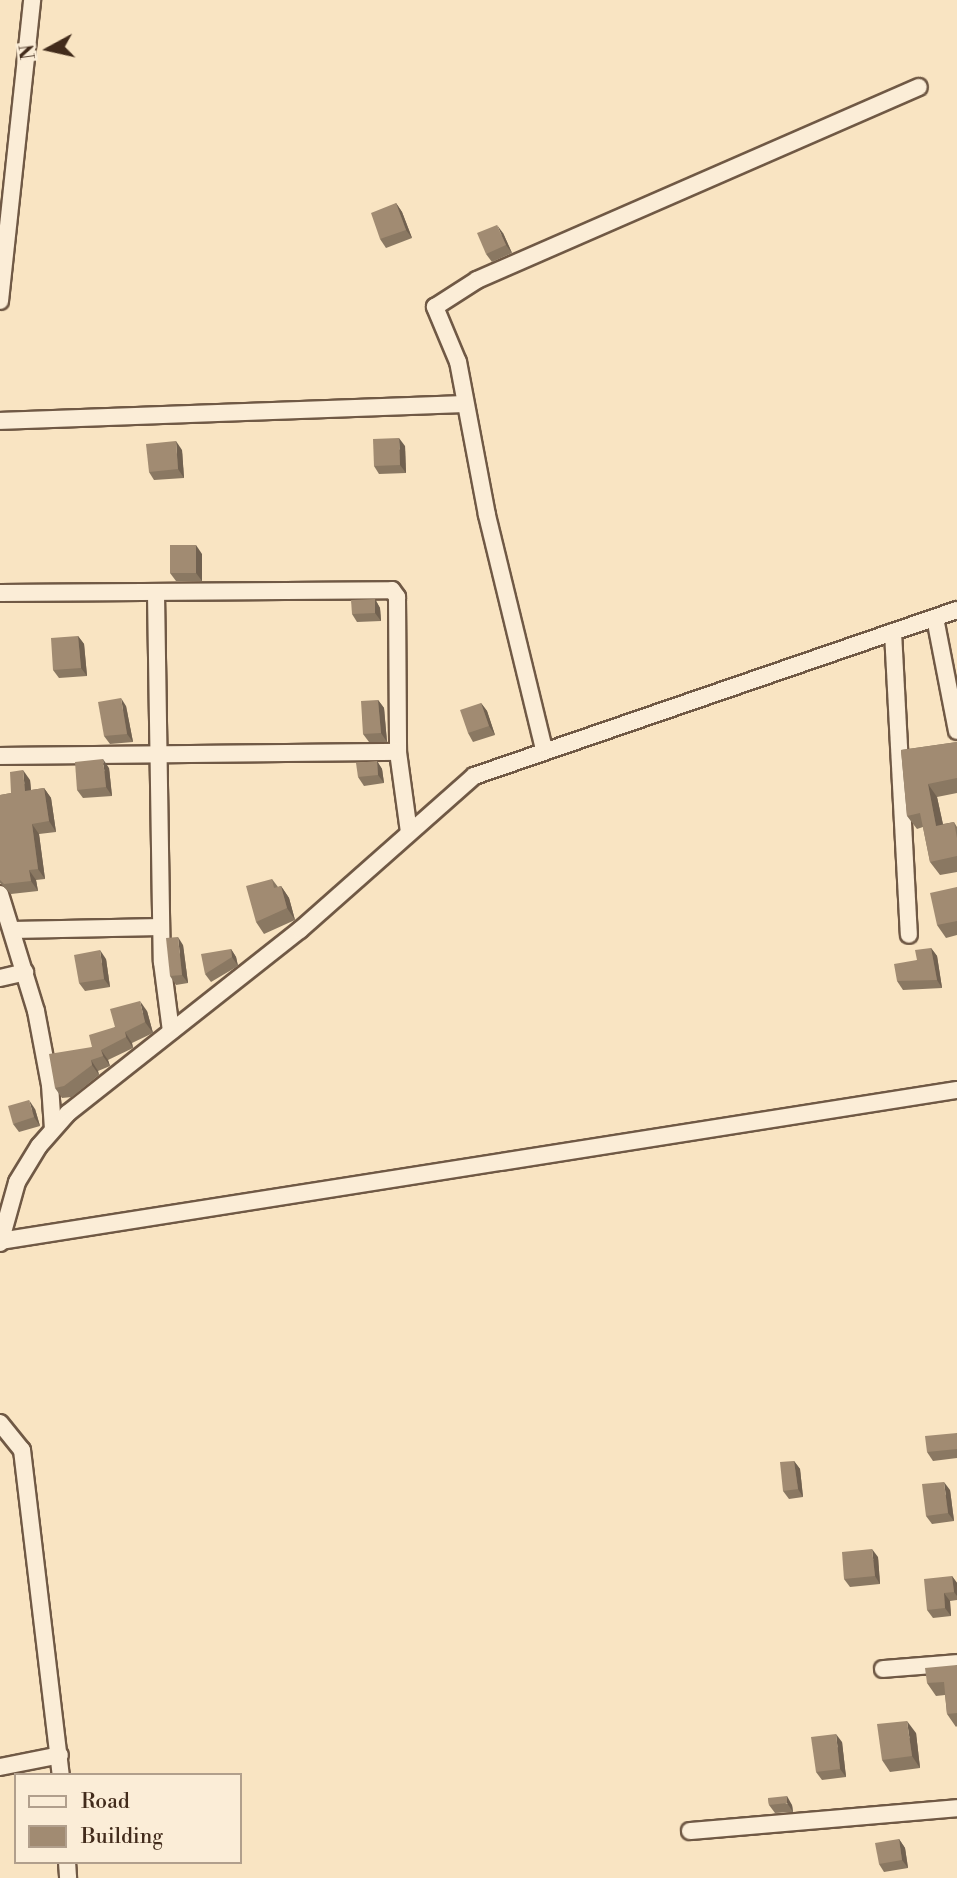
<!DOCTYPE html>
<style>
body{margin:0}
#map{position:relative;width:957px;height:1878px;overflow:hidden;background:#f9e4c2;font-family:"Libre Bodoni",serif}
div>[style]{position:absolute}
.roads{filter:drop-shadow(2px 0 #705945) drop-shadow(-2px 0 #705945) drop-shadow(0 2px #705945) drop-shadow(0 -2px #705945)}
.minor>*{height:16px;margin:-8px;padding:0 8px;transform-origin:8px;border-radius:8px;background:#fbedd7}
.wall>*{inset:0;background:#8a7862}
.shaded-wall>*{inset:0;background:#716150}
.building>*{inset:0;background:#a18b72}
span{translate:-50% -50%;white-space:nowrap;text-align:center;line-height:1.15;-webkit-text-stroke:6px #fbedd7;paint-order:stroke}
.legend{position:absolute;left:14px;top:1773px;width:228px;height:91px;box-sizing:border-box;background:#fbedd7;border:2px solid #b19f8c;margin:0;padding:9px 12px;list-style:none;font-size:21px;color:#422b1b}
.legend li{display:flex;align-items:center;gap:14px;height:35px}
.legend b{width:35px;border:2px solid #b19f8c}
.north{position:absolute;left:14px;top:14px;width:70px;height:70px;-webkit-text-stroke:5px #fbedd7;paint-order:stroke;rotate:262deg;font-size:19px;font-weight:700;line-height:28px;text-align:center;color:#422b1b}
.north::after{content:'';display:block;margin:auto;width:24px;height:32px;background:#422b1b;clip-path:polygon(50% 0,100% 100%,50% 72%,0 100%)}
</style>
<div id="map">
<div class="roads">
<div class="minor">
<i style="left:0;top:301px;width:303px;rotate:-83.9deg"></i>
<i style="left:0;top:421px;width:464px;rotate:-2.1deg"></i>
<i style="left:0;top:593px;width:392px;rotate:-0.4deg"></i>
<i style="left:392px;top:590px;width:9px;rotate:54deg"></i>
<i style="left:397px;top:597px;width:155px;rotate:89.6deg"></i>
<i style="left:398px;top:752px;width:81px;rotate:82.2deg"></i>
<i style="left:156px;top:594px;width:368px;rotate:89.1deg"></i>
<i style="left:162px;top:962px;width:70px;rotate:82.6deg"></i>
<i style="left:935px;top:618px;width:115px;rotate:79deg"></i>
<i style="left:893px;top:632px;width:303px;rotate:87deg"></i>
<i style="left:544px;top:749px;width:241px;rotate:-103.7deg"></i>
<i style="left:487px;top:515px;width:156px;rotate:-100.7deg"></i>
<i style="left:458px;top:362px;width:60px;rotate:-112.7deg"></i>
<i style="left:435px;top:307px;width:50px;rotate:-32.7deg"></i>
<i style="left:477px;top:280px;width:482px;rotate:-23.6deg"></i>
<i style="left:0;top:756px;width:398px;rotate:-0.6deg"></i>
<i style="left:0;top:894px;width:122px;rotate:72.9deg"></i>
<i style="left:36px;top:1011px;width:75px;rotate:79.3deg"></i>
<i style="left:50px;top:1085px;width:44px;rotate:86.1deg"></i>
<i style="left:12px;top:930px;width:149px;rotate:-1.2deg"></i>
<i style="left:0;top:978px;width:26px;rotate:-13deg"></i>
<i style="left:0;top:1241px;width:969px;rotate:-8.97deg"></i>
<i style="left:0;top:1243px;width:63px;rotate:-74.4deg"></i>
<i style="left:17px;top:1182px;width:42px;rotate:-58.6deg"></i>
<i style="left:39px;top:1146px;width:44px;rotate:-48.7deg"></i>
<i style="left:68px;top:1113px;width:295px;rotate:-38.3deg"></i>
<i style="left:300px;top:930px;width:232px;rotate:-41.5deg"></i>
<i style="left:474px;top:776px;width:511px;rotate:-18.97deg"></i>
<i style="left:0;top:1423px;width:35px;rotate:51deg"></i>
<i style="left:22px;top:1450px;width:327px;rotate:83.2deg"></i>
<i style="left:883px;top:1669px;width:74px;rotate:-4.6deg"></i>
<i style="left:0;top:1767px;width:61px;rotate:-11.3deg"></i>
<i style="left:690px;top:1831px;width:268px;rotate:-4.9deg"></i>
<i style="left:67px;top:1862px;width:16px;rotate:86deg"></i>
</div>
</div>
<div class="wall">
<i style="clip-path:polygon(396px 203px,402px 212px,412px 238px,386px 248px,380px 239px)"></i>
<i style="clip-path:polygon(503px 233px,512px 253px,492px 262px,486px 254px)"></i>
<i style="clip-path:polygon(405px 446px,406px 473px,379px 474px,374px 466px)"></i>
<i style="clip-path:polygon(182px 450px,184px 478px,154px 480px,149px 472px)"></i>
<i style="clip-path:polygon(202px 554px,202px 581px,176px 581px,170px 573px)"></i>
<i style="clip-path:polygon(375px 599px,380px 608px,381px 621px,357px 622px,352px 614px)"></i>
<i style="clip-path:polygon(78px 636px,84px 644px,87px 676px,59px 678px,53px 670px)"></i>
<i style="clip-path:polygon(378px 700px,384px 708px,387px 742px,369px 742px,363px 734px)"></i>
<i style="clip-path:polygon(481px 703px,487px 711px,495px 735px,473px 742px,468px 733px)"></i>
<i style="clip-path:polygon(126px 706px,133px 742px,110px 744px,104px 736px)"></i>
<i style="clip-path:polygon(957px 742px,957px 793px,937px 797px,943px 824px,954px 822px,957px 827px,957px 872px,940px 875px,930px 862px,923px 827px,917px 829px,907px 816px,901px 750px)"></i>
<i style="clip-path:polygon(377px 761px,382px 769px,384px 783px,364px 786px,358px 777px)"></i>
<i style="clip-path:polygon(109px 768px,112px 796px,83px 798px,77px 790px)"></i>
<i style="clip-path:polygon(30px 780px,31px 790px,44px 788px,51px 798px,56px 832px,39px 834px,45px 879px,36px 880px,38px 891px,11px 894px,0 883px,0 795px,11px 793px)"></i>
<i style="clip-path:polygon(272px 879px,278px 887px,281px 886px,289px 898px,295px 920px,264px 934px,256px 922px)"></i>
<i style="clip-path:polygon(957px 887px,957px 935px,946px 938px,937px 925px)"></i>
<i style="clip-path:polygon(183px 945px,188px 983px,176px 985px,170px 976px)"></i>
<i style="clip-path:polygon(931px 948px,937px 956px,942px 988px,903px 990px,897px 981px,917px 960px)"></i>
<i style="clip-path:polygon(231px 949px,236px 957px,238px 966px,211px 982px,205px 974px)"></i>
<i style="clip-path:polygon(106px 959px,110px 987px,85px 991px,79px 983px)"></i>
<i style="clip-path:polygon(147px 1011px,153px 1033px,132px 1043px,133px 1048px,108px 1060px,110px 1066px,98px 1071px,99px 1075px,72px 1097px,62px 1098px,55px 1088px,92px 1047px,115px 1027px)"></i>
<i style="clip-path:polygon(35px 1109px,40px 1126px,19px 1132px,13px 1124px)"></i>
<i style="clip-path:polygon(957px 1433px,957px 1458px,933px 1461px,927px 1452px)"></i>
<i style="clip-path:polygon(794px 1461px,800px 1469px,803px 1497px,789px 1499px,783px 1491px)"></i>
<i style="clip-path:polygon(950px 1490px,954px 1521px,932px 1524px,926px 1516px)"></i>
<i style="clip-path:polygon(878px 1557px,880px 1584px,850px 1587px,844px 1579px)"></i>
<i style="clip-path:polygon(952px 1576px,957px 1583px,957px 1600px,950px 1601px,951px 1616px,933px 1618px,927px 1610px)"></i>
<i style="clip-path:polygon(957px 1665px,957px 1726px,956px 1727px,947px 1714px,945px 1695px,936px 1696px,927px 1683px)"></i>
<i style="clip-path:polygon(916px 1733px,920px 1768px,890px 1772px,882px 1760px)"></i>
<i style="clip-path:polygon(842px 1742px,846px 1777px,822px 1780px,816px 1772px)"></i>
<i style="clip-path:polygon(768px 1798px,792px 1805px,793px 1812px,775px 1813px,769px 1805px)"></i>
<i style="clip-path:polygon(899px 1839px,905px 1848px,908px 1868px,884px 1872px,879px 1864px)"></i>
</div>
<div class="shaded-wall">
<i style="clip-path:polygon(396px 203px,402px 212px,412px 238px,406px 230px)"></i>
<i style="clip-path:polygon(497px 225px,503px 233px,512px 253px,506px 245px)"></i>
<i style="clip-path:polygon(399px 438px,405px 446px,406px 473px,400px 465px)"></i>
<i style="clip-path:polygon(176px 441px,182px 450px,184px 478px,178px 469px)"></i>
<i style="clip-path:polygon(196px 545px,202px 554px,202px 581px,196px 573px)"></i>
<i style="clip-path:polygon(375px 599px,380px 608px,381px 621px,375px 613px)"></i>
<i style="clip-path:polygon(78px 636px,84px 644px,87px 676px,81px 668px)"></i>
<i style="clip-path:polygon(121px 698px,126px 706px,133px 742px,127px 734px)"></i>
<i style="clip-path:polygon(378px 700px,384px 708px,387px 742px,381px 733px)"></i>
<i style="clip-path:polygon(481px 703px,487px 711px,495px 735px,489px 726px)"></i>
<i style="clip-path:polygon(103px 759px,109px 768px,112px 796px,106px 787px)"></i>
<i style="clip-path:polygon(377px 761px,382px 769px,384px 783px,378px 775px)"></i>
<i style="clip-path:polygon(23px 770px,30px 780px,32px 801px,25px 791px)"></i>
<i style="clip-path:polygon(928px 784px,937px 797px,946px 839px,936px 826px)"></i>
<i style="clip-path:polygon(44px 788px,51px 798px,56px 832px,49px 821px)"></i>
<i style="clip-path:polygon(32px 824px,39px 834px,45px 879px,38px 869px)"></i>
<i style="clip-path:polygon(29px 870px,36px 880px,38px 891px,31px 881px)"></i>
<i style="clip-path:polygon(281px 886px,289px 898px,295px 920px,287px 908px)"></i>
<i style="clip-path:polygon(178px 937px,183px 945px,188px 983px,182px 975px)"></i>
<i style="clip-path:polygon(931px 948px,937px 956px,942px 988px,937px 980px)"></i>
<i style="clip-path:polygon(231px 949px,236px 957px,238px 966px,232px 957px)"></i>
<i style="clip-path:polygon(100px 950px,106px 959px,110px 987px,104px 979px)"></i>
<i style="clip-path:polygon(140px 1001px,147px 1011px,153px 1033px,145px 1022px)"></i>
<i style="clip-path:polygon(125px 1032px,132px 1043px,133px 1048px,126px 1037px)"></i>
<i style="clip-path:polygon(101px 1050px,108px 1060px,110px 1066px,103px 1056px)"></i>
<i style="clip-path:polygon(91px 1060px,98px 1071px,99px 1075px,92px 1065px)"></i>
<i style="clip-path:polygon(29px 1100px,35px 1109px,40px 1126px,34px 1117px)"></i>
<i style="clip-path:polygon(794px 1461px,800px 1469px,803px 1497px,798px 1489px)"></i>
<i style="clip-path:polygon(944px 1482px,950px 1490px,954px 1521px,948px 1513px)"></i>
<i style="clip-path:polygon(872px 1549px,878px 1557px,880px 1584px,875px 1576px)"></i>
<i style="clip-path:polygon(952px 1576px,957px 1583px,957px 1596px,954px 1592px)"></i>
<i style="clip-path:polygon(944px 1593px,950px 1601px,951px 1616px,945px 1608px)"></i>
<i style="clip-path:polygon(907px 1721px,916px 1733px,920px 1768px,912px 1756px)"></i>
<i style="clip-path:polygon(836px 1734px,842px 1742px,846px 1777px,840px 1769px)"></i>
<i style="clip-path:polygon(787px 1796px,792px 1805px,793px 1812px,787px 1803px)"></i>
<i style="clip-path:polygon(899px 1839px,905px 1848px,908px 1868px,902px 1860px)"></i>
</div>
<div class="building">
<i style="clip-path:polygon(396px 203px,406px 230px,380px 239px,371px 213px)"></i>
<i style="clip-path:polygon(497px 225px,506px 245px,486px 254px,477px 233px)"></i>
<i style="clip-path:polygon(399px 438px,400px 465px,374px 466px,373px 439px)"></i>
<i style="clip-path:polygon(176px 441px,178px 469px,149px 472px,146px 444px)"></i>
<i style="clip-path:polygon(170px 545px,196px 545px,196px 573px,170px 573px)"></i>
<i style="clip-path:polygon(375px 599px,375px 613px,352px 614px,351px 600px)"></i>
<i style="clip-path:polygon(78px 636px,81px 668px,53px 670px,51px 638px)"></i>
<i style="clip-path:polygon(121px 698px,127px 734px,104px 736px,98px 702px)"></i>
<i style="clip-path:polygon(378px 700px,381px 733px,363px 734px,361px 701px)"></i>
<i style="clip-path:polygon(481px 703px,489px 726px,468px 733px,460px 710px)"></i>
<i style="clip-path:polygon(957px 742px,957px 778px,928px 784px,936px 826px,954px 822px,957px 838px,957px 856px,930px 862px,920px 813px,907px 816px,901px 750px)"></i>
<i style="clip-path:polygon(103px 759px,106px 787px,77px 790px,75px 762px)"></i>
<i style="clip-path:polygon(377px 761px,378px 775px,358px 777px,356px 763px)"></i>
<i style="clip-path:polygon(23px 770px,25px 791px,44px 788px,49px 821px,32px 824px,38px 869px,29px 870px,31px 881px,4px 884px,0 880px,0 795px,11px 793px,10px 772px)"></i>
<i style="clip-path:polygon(272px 879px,274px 888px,281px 886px,287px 908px,256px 922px,246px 886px)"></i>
<i style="clip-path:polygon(957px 887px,957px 921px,937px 925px,930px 893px)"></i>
<i style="clip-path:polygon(178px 937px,182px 975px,170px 976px,166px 938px)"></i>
<i style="clip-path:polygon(931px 948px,937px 980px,897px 981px,894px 964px,917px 960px,915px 950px)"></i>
<i style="clip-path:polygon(231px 949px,232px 957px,205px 974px,201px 954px)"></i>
<i style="clip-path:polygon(100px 950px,104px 979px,79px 983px,74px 955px)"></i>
<i style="clip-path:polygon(140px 1001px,145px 1022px,125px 1032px,126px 1037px,101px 1050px,103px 1056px,91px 1060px,92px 1065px,64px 1086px,55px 1088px,49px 1054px,92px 1047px,89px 1035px,115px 1027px,110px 1009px)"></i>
<i style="clip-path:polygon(29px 1100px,34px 1117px,13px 1124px,8px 1106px)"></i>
<i style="clip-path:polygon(957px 1433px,957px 1449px,927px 1452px,925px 1436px)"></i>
<i style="clip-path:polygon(794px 1461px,798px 1489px,783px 1491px,780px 1462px)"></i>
<i style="clip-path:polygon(944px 1482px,948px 1513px,926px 1516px,922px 1484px)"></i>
<i style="clip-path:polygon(872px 1549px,875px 1576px,844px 1579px,842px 1552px)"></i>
<i style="clip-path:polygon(952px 1576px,954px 1592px,944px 1593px,945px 1608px,927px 1610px,924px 1579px)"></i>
<i style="clip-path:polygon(957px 1665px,957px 1713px,947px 1714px,944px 1682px,927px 1683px,925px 1668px)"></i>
<i style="clip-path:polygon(907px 1721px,912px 1756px,882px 1760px,877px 1724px)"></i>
<i style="clip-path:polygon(836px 1734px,840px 1769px,816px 1772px,811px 1737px)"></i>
<i style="clip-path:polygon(787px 1796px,787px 1803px,769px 1805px,768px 1798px)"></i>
<i style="clip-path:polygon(899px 1839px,902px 1860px,879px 1864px,875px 1843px)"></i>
</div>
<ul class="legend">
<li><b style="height:9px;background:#fbedd7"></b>Road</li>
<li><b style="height:19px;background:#a18b72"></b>Building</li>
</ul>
<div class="north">N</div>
</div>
